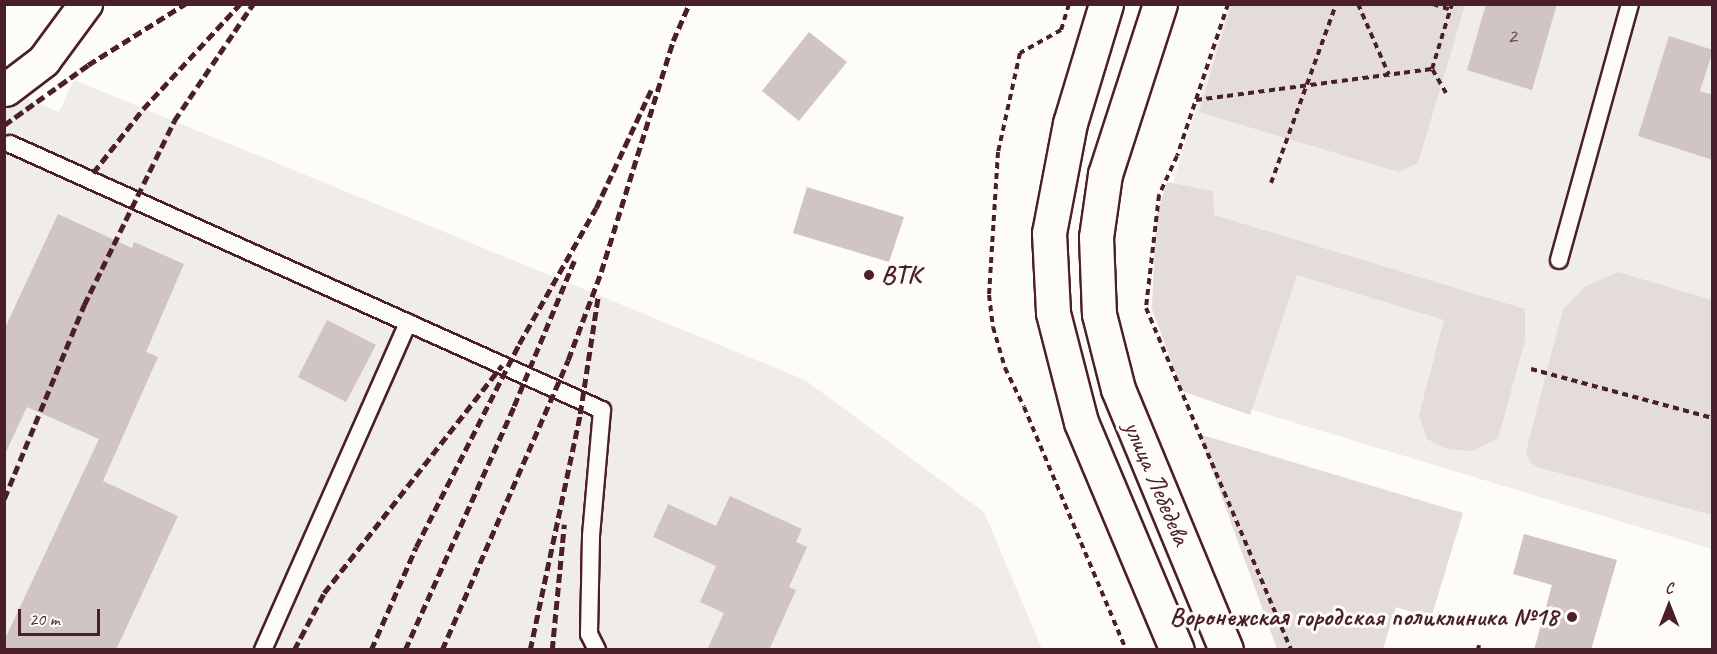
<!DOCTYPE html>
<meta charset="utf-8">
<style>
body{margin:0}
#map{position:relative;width:1717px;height:654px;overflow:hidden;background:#fdfcf7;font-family:Caveat,sans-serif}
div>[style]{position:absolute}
.built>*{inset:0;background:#f0ece8}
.green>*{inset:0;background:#e3dcda}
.building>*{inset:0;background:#d0c5c4}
.path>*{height:4px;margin-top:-2px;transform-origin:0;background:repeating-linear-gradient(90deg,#4a1f2b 0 6px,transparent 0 10.5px)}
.roads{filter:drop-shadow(2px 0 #4a1f2b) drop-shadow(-2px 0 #4a1f2b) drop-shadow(0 2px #4a1f2b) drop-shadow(0 -2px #4a1f2b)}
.service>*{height:16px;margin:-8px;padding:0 8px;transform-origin:8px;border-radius:8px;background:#fdfcf7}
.minor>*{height:32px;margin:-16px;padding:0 16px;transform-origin:16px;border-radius:16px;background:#fdfcf7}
.trunk>*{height:33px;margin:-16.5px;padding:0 16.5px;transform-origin:16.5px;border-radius:16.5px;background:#fdfcf7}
.rail>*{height:4.5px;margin-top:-2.25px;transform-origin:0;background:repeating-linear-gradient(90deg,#4a1f2b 0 9px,transparent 0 13.5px)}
.dots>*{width:16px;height:16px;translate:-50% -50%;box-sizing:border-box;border:3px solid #fdfcf7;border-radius:50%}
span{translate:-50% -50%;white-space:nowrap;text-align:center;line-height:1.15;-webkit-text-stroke:6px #fdfcf7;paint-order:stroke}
.number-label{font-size:22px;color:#6c4851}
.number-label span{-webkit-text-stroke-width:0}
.poi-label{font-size:26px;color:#4a1f2b;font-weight:700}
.left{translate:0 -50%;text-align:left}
.right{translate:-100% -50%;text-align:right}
.street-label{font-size:26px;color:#4a1f2b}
.frame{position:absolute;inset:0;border:6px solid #4a1f2b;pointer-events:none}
.north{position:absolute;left:1639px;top:576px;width:60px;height:60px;-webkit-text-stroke:4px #fdfcf7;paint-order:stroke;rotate:0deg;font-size:16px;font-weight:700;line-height:24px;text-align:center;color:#4a1f2b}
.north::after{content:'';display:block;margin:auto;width:21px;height:27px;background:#4a1f2b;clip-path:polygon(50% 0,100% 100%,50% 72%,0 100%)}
.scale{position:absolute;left:18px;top:609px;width:82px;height:27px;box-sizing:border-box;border:3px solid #4a1f2b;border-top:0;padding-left:8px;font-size:18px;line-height:21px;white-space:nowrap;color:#4a1f2b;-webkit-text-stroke:4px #fdfcf7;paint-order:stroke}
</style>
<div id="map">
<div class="built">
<i style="clip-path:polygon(1229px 5px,1712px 5px,1712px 549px,1183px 389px,1151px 308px,1163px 214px)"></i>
<i style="clip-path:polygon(74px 80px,805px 380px,984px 512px,1042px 649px,5px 649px,4px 89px,59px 112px)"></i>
</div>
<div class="green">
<i style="clip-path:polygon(1231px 5px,1465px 5px,1418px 163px,1399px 172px,1199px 112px)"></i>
<i style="clip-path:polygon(1167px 182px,1213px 191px,1214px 215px,1525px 309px,1525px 341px,1498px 438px,1472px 451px,1447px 449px,1427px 439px,1419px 415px,1444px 320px,1297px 275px,1250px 415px,1182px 391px,1152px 308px,1156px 216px)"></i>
<i style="clip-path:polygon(1618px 272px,1712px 300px,1712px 515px,1537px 467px,1529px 461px,1526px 452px,1563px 309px,1586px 286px)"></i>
<i style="clip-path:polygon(1199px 434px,1463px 513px,1431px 618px,1396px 607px,1383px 649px,1277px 649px)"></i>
</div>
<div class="building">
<i style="clip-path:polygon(1486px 4px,1557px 4px,1532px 90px,1467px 70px)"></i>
<i style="clip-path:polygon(809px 32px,847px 62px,799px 121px,762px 91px)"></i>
<i style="clip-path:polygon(1669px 36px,1713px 50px,1700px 91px,1713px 95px,1713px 160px,1638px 136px)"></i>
<i style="clip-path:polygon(807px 187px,904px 217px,889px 262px,793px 233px)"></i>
<i style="clip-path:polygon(58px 214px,132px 248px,134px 242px,184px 264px,146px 352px,158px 357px,103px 481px,178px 516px,116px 650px,4px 650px,4px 641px,99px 439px,27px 407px,4px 456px,4px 330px)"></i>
<i style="clip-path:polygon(327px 320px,376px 345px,346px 402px,298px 377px)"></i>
<i style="clip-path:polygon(730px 496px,802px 529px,796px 542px,807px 547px,789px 587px,796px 590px,769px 650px,707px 650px,724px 613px,700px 602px,716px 566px,653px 537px,668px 504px,716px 526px)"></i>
<i style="clip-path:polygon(1524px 534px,1617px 560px,1591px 650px,1534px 650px,1552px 585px,1513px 574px)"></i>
</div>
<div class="path">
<i style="left:1069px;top:4px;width:27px;rotate:107deg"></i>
<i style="left:1061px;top:30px;width:47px;rotate:150.7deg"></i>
<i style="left:1020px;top:53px;width:101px;rotate:102.5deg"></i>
<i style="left:998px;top:152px;width:143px;rotate:93.6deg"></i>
<i style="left:989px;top:295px;width:32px;rotate:83deg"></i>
<i style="left:993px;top:327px;width:43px;rotate:73.7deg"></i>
<i style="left:1005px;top:368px;width:43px;rotate:64deg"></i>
<i style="left:1024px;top:407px;width:264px;rotate:67.2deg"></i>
<i style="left:1228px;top:4px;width:160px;rotate:108.5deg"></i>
<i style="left:1177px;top:156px;width:43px;rotate:114.8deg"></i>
<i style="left:1159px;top:195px;width:114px;rotate:96.6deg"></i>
<i style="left:1146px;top:308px;width:371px;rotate:67deg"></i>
<i style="left:1358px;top:4px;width:77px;rotate:66.4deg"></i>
<i style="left:1433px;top:4px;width:19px;rotate:18deg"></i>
<i style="left:1446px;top:93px;width:28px;rotate:-120deg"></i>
<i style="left:1432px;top:69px;width:68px;rotate:-72.9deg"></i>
<i style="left:1196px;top:100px;width:238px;rotate:-7.5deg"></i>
<i style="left:1271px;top:183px;width:190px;rotate:-70deg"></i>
<i style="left:1531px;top:369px;width:188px;rotate:15.1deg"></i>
<i style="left:1478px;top:650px;width:5px;rotate:-79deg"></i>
</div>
<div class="roads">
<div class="service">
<i style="left:10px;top:144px;width:649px;rotate:24.2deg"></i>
<i style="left:602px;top:410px;width:127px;rotate:95deg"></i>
<i style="left:591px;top:537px;width:97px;rotate:91.2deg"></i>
<i style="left:589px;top:634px;width:18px;rotate:63deg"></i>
<i style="left:1559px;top:260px;width:266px;rotate:-74.5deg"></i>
<i style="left:263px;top:650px;width:358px;rotate:-66.1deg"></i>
</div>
<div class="minor">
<i style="left:6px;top:90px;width:48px;rotate:-37.3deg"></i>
<i style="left:44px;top:61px;width:71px;rotate:-53.6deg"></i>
</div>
<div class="trunk">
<i style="left:1106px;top:4px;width:124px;rotate:106.8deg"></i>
<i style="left:1070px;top:123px;width:112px;rotate:100.8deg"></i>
<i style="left:1049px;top:233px;width:80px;rotate:87.1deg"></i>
<i style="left:1053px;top:313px;width:113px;rotate:75.6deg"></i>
<i style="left:1081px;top:422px;width:247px;rotate:67.2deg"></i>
<i style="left:1160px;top:4px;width:179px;rotate:107.9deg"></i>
<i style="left:1105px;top:174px;width:64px;rotate:98.1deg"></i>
<i style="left:1096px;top:237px;width:77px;rotate:87.8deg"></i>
<i style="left:1099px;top:314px;width:77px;rotate:75.8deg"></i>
<i style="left:1118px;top:389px;width:282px;rotate:67.5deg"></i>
</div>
</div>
<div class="rail">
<i style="left:4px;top:125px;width:103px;rotate:-35.5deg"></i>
<i style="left:88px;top:65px;width:115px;rotate:-32.2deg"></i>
<i style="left:93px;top:173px;width:81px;rotate:-52deg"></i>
<i style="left:143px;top:109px;width:143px;rotate:-47.3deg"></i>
<i style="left:4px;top:499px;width:210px;rotate:-67.6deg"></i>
<i style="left:84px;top:305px;width:205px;rotate:-63.9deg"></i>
<i style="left:174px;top:121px;width:141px;rotate:-56deg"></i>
<i style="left:294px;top:650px;width:64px;rotate:-62.2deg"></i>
<i style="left:324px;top:593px;width:289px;rotate:-52deg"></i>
<i style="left:371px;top:650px;width:112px;rotate:-66.4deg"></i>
<i style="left:416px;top:547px;width:228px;rotate:-63.1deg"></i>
<i style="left:519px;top:344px;width:156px;rotate:-60.5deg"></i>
<i style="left:596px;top:208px;width:130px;rotate:-65deg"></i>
<i style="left:405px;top:650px;width:267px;rotate:-65.9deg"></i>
<i style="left:514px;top:406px;width:157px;rotate:-67.5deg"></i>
<i style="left:442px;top:650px;width:316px;rotate:-66.5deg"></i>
<i style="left:568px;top:360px;width:94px;rotate:-69.4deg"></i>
<i style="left:601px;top:272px;width:242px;rotate:-72.7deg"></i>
<i style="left:673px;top:41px;width:40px;rotate:-66.6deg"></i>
<i style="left:530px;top:650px;width:241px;rotate:-78deg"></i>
<i style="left:580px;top:414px;width:119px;rotate:-81.3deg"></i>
<i style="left:552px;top:650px;width:126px;rotate:-84.5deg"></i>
</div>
<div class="dots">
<i style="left:869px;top:275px;background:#4a1f2b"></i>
<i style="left:1572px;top:617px;background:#4a1f2b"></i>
</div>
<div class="number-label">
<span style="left:1512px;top:37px">2</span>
</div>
<div class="poi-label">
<span class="left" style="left:881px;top:275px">ВТК</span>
<span class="right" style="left:1558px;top:617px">Воронежская городская поликлиника №18</span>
</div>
<div class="street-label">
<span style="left:1157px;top:483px;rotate:67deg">улица Лебедева</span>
</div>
<div class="frame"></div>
<div class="north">С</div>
<div class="scale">20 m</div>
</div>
